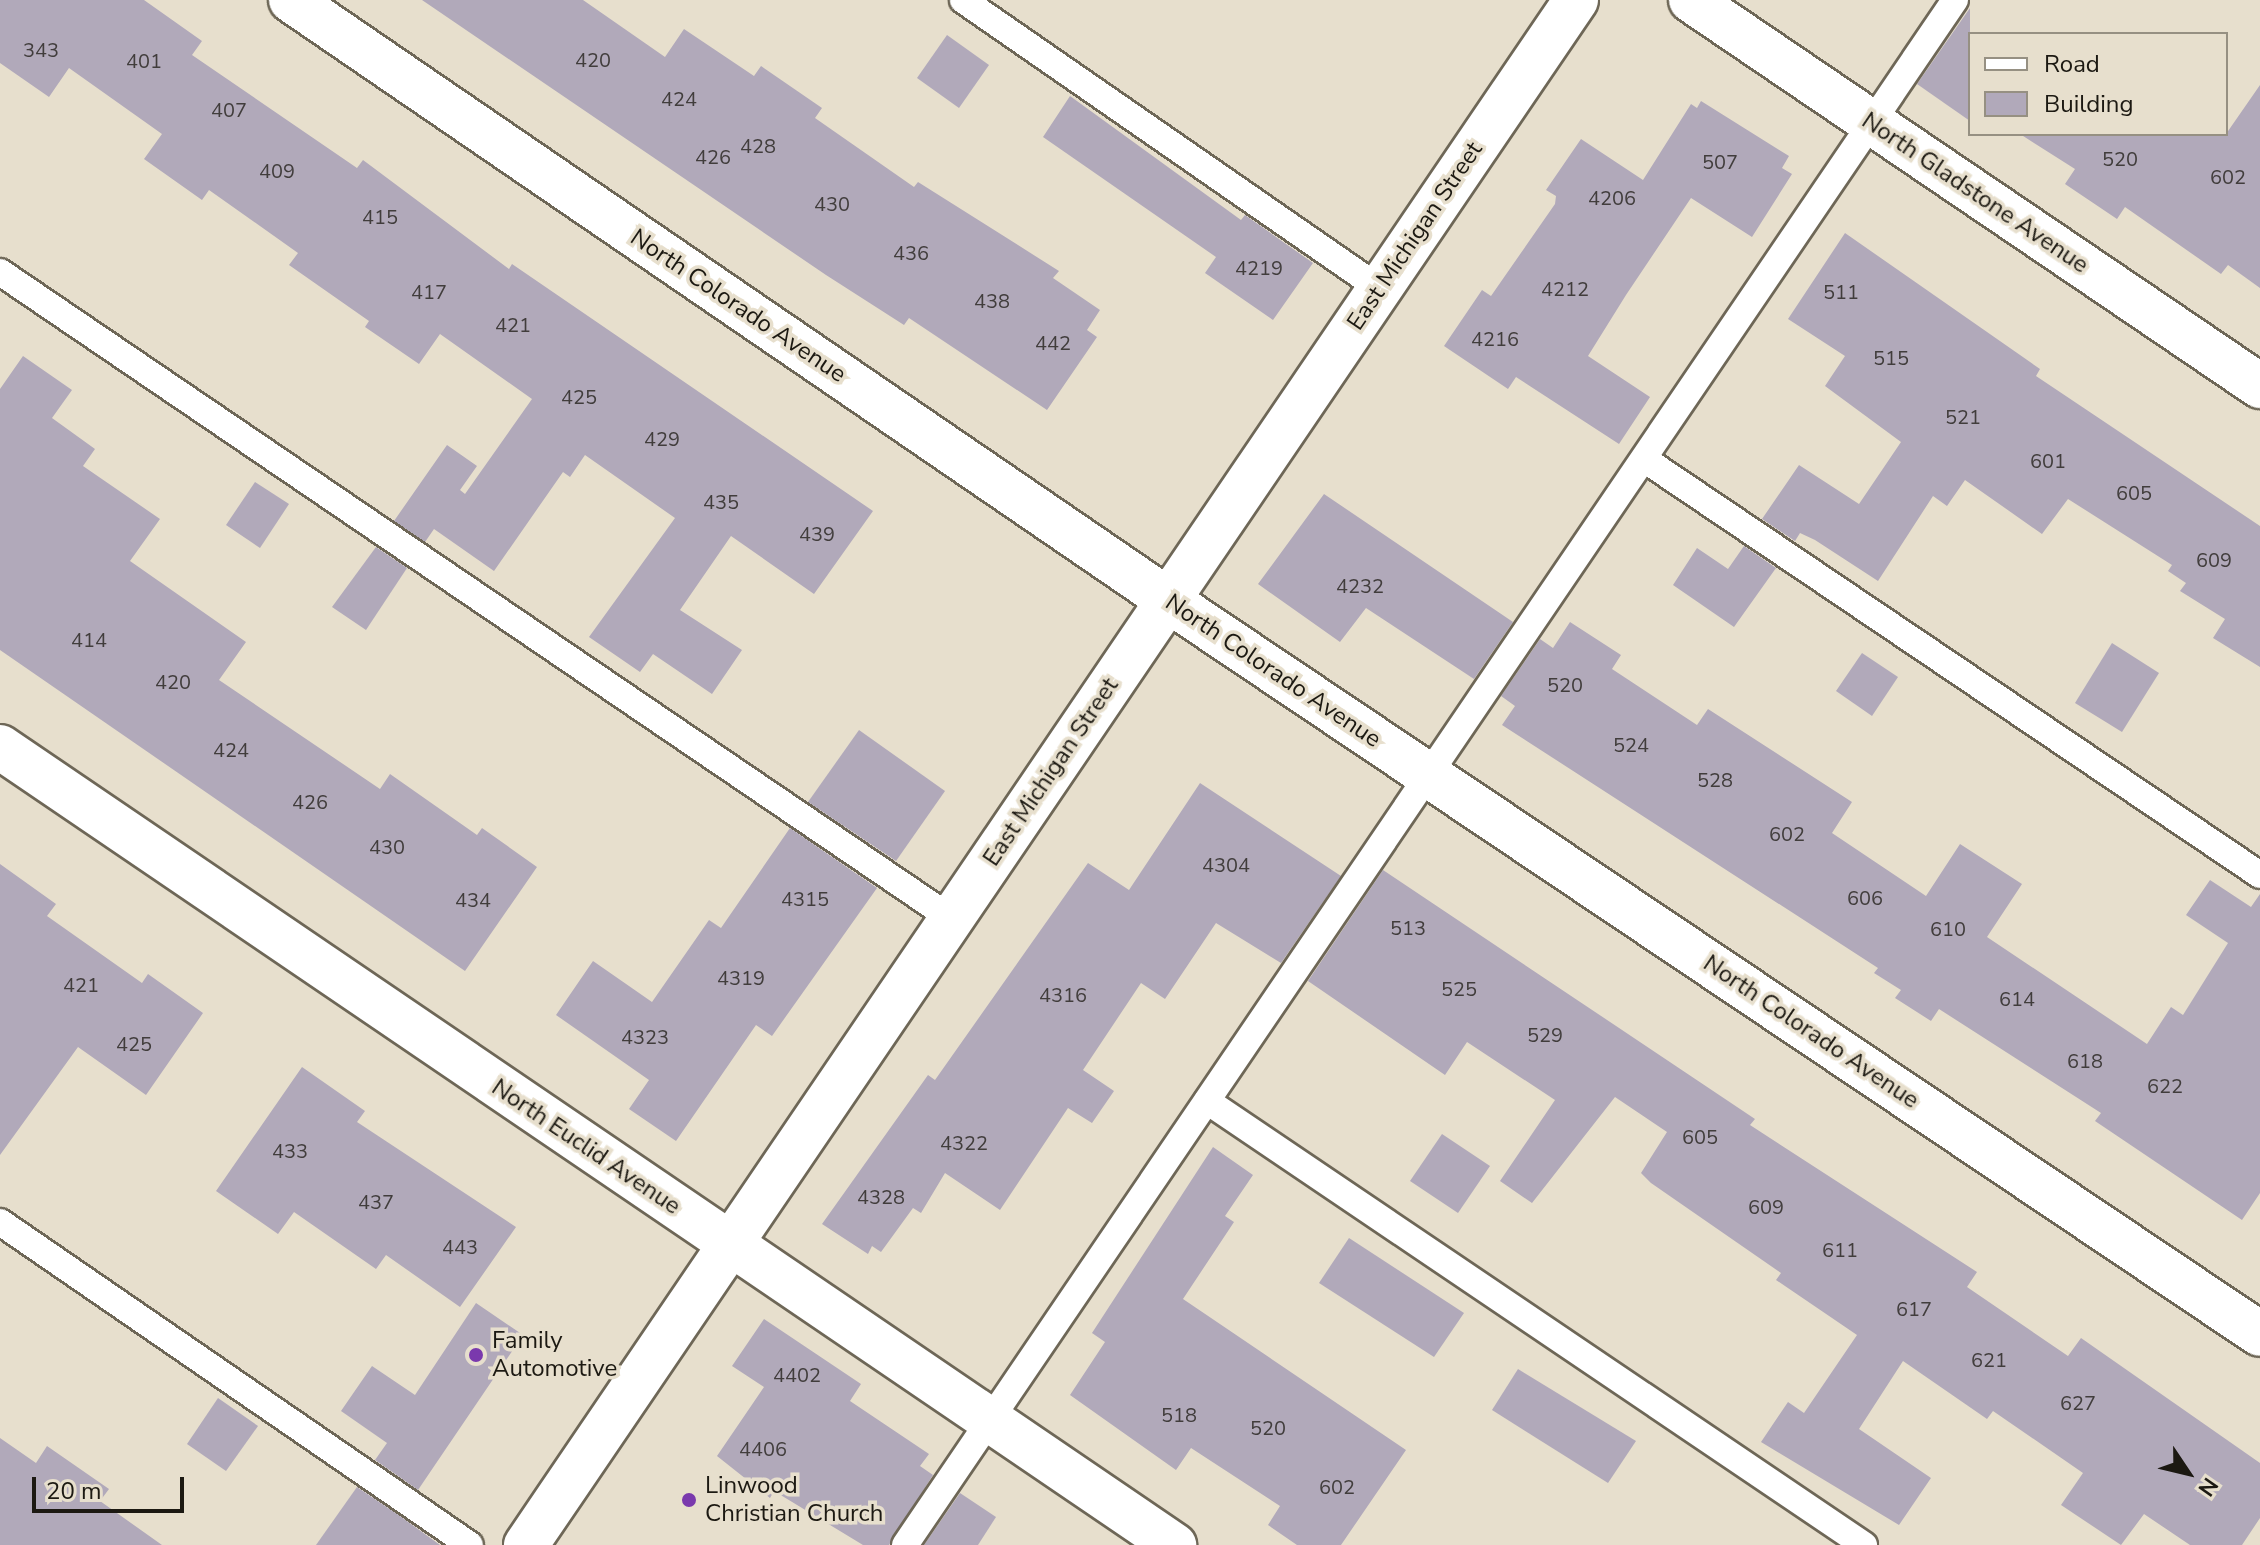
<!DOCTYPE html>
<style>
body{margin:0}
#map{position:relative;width:2260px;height:1545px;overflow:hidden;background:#e7dfcd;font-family:"Nunito Sans",sans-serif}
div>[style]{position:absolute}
.building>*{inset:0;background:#b1a9ba}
.roads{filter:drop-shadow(2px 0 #6e6757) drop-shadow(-2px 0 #6e6757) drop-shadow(0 2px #6e6757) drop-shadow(0 -2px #6e6757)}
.lane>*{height:26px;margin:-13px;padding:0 13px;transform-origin:13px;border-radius:13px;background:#fff}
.street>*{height:44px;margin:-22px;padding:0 22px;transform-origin:22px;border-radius:22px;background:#fff}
.secondary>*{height:44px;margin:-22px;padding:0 22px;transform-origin:22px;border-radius:22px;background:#fff}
.dots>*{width:22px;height:22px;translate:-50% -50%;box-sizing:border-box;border:4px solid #e7dfcd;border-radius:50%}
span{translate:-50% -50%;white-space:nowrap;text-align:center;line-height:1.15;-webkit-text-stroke:7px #e7dfcd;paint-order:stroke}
.number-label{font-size:20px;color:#413d3c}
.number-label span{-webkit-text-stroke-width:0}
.street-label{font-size:24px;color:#1c1912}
.poi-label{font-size:24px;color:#1c1912}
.left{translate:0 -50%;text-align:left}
.legend{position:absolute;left:1968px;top:32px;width:260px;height:104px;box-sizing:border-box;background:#e7dfcd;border:2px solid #969082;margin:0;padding:10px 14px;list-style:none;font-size:24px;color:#1c1912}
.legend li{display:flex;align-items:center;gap:16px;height:40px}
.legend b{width:40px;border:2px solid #969082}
.north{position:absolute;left:2148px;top:1433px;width:80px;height:80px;-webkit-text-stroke:6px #e7dfcd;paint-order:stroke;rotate:125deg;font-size:22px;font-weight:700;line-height:32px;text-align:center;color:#1c1912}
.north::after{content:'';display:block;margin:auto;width:28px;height:36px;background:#1c1912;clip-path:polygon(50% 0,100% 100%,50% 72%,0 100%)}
.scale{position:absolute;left:32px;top:1477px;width:152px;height:36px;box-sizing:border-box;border:4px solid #1c1912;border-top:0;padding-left:10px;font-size:24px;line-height:28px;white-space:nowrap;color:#1c1912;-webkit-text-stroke:6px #e7dfcd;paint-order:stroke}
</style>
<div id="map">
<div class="building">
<i style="clip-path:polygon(0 0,144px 0,202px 41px,192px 55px,357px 168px,363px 160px,509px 269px,512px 264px,873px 511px,814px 594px,731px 536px,680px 610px,742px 650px,712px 694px,653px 654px,640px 672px,589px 637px,675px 518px,585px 455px,570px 477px,563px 472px,494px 571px,434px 529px,425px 542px,394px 521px,447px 445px,477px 466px,460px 490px,465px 494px,532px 399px,440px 334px,419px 364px,365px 327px,369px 321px,289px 265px,298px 253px,209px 190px,202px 200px,144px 159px,162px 134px,69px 68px,49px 97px,0 63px)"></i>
<i style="clip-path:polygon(422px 0,583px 0,665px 57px,684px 29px,754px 76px,761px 66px,822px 108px,815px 118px,914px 187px,918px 182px,1059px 271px,1053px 278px,1100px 310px,1087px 330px,1097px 337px,1047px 410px,909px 318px,904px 325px,826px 275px)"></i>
<i style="clip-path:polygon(1970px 8px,1970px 121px,1917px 84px)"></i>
<i style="clip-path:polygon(947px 35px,989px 65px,959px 108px,917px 78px)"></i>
<i style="clip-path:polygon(2260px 85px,2260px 288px,2228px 265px,2221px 274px,2125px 207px,2117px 219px,2065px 184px,2075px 169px,2020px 134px,2226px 134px)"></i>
<i style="clip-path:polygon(1070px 96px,1241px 220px,1245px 215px,1313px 263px,1273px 320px,1205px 273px,1216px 257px,1043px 137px)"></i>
<i style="clip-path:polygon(1701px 101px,1789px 156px,1782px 168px,1792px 174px,1752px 237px,1691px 198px,1626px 295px,1588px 356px,1650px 397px,1619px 444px,1516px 377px,1508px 389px,1444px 346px,1482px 290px,1491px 296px,1555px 204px,1556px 196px,1546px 190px,1581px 139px,1643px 180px,1691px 104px,1697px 108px)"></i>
<i style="clip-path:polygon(1845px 233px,2040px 369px,2036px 376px,2260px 526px,2260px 667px,2213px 638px,2225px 619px,2180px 591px,2186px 583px,2168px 571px,2172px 565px,2068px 499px,2042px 534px,1965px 480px,1947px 506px,1933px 496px,1878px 581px,1815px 540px,1800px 533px,1795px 541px,1762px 519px,1799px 465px,1859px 504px,1901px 442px,1825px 386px,1845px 356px,1788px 319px)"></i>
<i style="clip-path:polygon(23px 356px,72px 390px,52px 418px,95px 449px,83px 466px,160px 519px,130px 561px,246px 642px,219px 680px,380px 789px,390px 774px,477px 835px,482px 828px,537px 867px,465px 971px,0 650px,0 389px)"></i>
<i style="clip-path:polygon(255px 482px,289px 504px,260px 548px,226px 525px)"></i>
<i style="clip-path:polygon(1324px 494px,1513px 622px,1474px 679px,1366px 608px,1340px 642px,1258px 584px)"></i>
<i style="clip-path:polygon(1744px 546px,1776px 568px,1734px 627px,1673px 585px,1697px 548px,1728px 569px)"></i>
<i style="clip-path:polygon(376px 547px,407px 568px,366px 630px,332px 607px)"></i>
<i style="clip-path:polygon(1570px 622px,1621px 655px,1612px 669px,1697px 725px,1708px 709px,1852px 802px,1832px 833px,1926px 896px,1960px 844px,2022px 884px,1987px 937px,2147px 1044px,2171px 1007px,2183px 1015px,2228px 943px,2186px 915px,2210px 880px,2251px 907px,2260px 894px,2260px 1193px,2242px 1220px,2095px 1121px,2101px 1113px,1939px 1009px,1931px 1021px,1895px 998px,1901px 990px,1874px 973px,1878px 968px,1502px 725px,1515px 706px,1501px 696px,1540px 639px,1553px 648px)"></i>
<i style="clip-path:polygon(2112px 643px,2159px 673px,2122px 732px,2075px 703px)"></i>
<i style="clip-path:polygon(1862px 653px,1898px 677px,1872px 716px,1836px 691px)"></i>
<i style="clip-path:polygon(859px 730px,945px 791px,896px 861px,808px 802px)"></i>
<i style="clip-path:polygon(1200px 783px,1341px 876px,1281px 963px,1216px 923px,1165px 999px,1141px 983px,1083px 1070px,1114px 1091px,1092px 1123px,1068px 1108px,1000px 1210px,945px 1173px,921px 1213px,913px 1208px,881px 1252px,872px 1246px,868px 1254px,822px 1224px,928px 1075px,935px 1080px,1088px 863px,1129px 890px)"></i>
<i style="clip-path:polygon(790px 828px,877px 888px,772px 1036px,756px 1025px,676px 1141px,629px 1109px,649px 1080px,556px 1015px,593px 961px,652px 1002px,709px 920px,721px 928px)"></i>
<i style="clip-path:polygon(0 864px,56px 904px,47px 916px,142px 983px,148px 974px,203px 1013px,146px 1095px,78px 1047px,0 1155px)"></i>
<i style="clip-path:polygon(1383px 870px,1755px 1119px,1750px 1125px,1977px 1272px,1967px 1287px,2068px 1356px,2081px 1338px,2260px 1463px,2260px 1518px,2242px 1545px,2190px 1545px,2144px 1514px,2121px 1545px,2061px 1505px,2083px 1473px,1993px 1411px,1987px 1419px,1903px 1361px,1859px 1429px,1931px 1478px,1899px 1525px,1761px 1442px,1788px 1402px,1804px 1413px,1857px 1335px,1776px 1280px,1781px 1273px,1651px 1183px,1641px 1173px,1667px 1132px,1615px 1097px,1532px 1203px,1500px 1181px,1555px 1100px,1467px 1042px,1445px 1075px,1308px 981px)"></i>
<i style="clip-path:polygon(302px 1067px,365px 1111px,357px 1122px,516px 1227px,460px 1307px,386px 1255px,376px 1269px,294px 1212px,278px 1234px,216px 1191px)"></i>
<i style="clip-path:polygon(1442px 1134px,1490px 1166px,1458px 1213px,1410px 1181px)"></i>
<i style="clip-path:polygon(1213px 1147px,1253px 1175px,1225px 1216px,1234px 1222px,1183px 1299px,1406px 1450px,1341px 1545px,1297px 1545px,1268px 1525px,1280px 1506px,1191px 1448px,1176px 1470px,1070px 1395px,1105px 1342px,1092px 1333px)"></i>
<i style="clip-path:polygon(1349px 1238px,1464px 1313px,1434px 1357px,1319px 1283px)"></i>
<i style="clip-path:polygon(476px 1303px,523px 1335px,418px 1490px,375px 1460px,387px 1443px,341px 1411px,372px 1366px,415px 1395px)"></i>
<i style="clip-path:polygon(764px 1319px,861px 1384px,850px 1401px,929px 1454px,920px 1466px,933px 1475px,889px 1545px,863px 1545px,774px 1491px,770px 1498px,717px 1456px,764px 1387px,732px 1366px)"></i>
<i style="clip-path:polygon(1518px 1369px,1636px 1441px,1608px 1483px,1492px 1410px)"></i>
<i style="clip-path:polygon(218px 1398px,258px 1426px,226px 1471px,187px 1444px)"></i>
<i style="clip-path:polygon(0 1438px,36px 1463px,47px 1446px,109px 1489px,100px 1501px,162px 1545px,0 1545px)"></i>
<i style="clip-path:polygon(357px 1487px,400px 1516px,440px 1545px,316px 1545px)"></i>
<i style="clip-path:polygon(960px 1493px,996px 1517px,978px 1545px,924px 1545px)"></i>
</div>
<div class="roads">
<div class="lane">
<i style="left:963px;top:0;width:506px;rotate:34.7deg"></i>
<i style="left:0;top:272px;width:1151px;rotate:34.2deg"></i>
<i style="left:1644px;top:459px;width:743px;rotate:34.03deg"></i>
<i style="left:1207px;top:1101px;width:793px;rotate:34.05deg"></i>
<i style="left:0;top:1222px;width:570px;rotate:34.5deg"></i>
<i style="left:905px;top:1545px;width:1868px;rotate:-55.8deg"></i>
</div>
<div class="street">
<i style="left:291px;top:0;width:1100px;rotate:34.37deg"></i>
<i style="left:1199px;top:621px;width:1278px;rotate:33.9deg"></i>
<i style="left:1691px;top:0;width:688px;rotate:34.15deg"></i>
<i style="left:0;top:747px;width:1420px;rotate:34.21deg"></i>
</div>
<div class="secondary">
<i style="left:526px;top:1545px;width:1868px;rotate:-55.8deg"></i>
</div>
</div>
<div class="dots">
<i style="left:476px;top:1355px;background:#7a39ad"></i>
<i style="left:689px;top:1500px;background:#7a39ad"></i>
</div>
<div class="number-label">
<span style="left:41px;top:50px">343</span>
<span style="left:593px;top:60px">420</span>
<span style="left:144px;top:61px">401</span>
<span style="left:679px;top:99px">424</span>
<span style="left:229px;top:110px">407</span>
<span style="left:758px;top:146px">428</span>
<span style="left:713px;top:157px">426</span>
<span style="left:2120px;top:159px">520</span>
<span style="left:1720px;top:162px">507</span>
<span style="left:277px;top:171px">409</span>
<span style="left:2228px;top:177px">602</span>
<span style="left:1612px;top:198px">4206</span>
<span style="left:832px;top:204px">430</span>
<span style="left:380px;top:217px">415</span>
<span style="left:911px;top:253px">436</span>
<span style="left:1259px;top:268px">4219</span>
<span style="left:1565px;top:289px">4212</span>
<span style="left:429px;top:292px">417</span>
<span style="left:1841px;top:292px">511</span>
<span style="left:992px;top:301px">438</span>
<span style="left:513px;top:325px">421</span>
<span style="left:1495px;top:339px">4216</span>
<span style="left:1053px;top:343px">442</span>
<span style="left:1891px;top:358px">515</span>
<span style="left:579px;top:397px">425</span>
<span style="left:1963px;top:417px">521</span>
<span style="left:662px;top:439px">429</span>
<span style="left:2048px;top:461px">601</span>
<span style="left:2134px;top:493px">605</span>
<span style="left:721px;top:502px">435</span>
<span style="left:817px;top:534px">439</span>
<span style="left:2214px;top:560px">609</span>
<span style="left:1360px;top:586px">4232</span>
<span style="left:89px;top:640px">414</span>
<span style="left:173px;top:682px">420</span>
<span style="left:1565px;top:685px">520</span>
<span style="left:1631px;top:745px">524</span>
<span style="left:231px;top:750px">424</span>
<span style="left:1715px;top:780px">528</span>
<span style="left:310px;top:802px">426</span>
<span style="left:1787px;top:834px">602</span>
<span style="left:387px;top:847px">430</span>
<span style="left:1226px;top:865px">4304</span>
<span style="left:1865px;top:898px">606</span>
<span style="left:805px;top:899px">4315</span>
<span style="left:473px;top:900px">434</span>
<span style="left:1408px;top:928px">513</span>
<span style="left:1948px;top:929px">610</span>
<span style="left:741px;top:978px">4319</span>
<span style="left:81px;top:985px">421</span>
<span style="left:1459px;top:989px">525</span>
<span style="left:1063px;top:995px">4316</span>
<span style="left:2017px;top:999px">614</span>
<span style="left:1545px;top:1035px">529</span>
<span style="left:645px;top:1037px">4323</span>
<span style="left:134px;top:1044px">425</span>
<span style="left:2085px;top:1061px">618</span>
<span style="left:2165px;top:1086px">622</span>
<span style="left:1700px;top:1137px">605</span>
<span style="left:964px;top:1143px">4322</span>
<span style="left:290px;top:1151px">433</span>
<span style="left:881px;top:1197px">4328</span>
<span style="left:376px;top:1202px">437</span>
<span style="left:1766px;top:1207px">609</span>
<span style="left:460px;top:1247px">443</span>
<span style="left:1840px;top:1250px">611</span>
<span style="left:1914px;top:1309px">617</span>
<span style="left:1989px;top:1360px">621</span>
<span style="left:797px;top:1375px">4402</span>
<span style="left:2078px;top:1403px">627</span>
<span style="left:1179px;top:1415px">518</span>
<span style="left:1268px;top:1428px">520</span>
<span style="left:763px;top:1449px">4406</span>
<span style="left:1337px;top:1487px">602</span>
</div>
<div class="street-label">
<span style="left:1975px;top:193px;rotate:34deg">North Gladstone Avenue</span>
<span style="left:1415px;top:236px;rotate:-56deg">East Michigan Street</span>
<span style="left:738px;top:306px;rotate:34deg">North Colorado Avenue</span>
<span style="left:1273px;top:671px;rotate:34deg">North Colorado Avenue</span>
<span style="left:1051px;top:772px;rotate:-56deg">East Michigan Street</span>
<span style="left:1811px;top:1032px;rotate:34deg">North Colorado Avenue</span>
<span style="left:586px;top:1147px;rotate:34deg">North Euclid Avenue</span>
</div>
<div class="poi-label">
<span class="left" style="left:492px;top:1355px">Family<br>Automotive</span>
<span class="left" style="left:705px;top:1500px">Linwood<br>Christian Church</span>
</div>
<ul class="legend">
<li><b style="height:10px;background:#fff"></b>Road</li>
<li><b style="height:22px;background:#b1a9ba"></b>Building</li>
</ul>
<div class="north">N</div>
<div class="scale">20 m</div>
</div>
